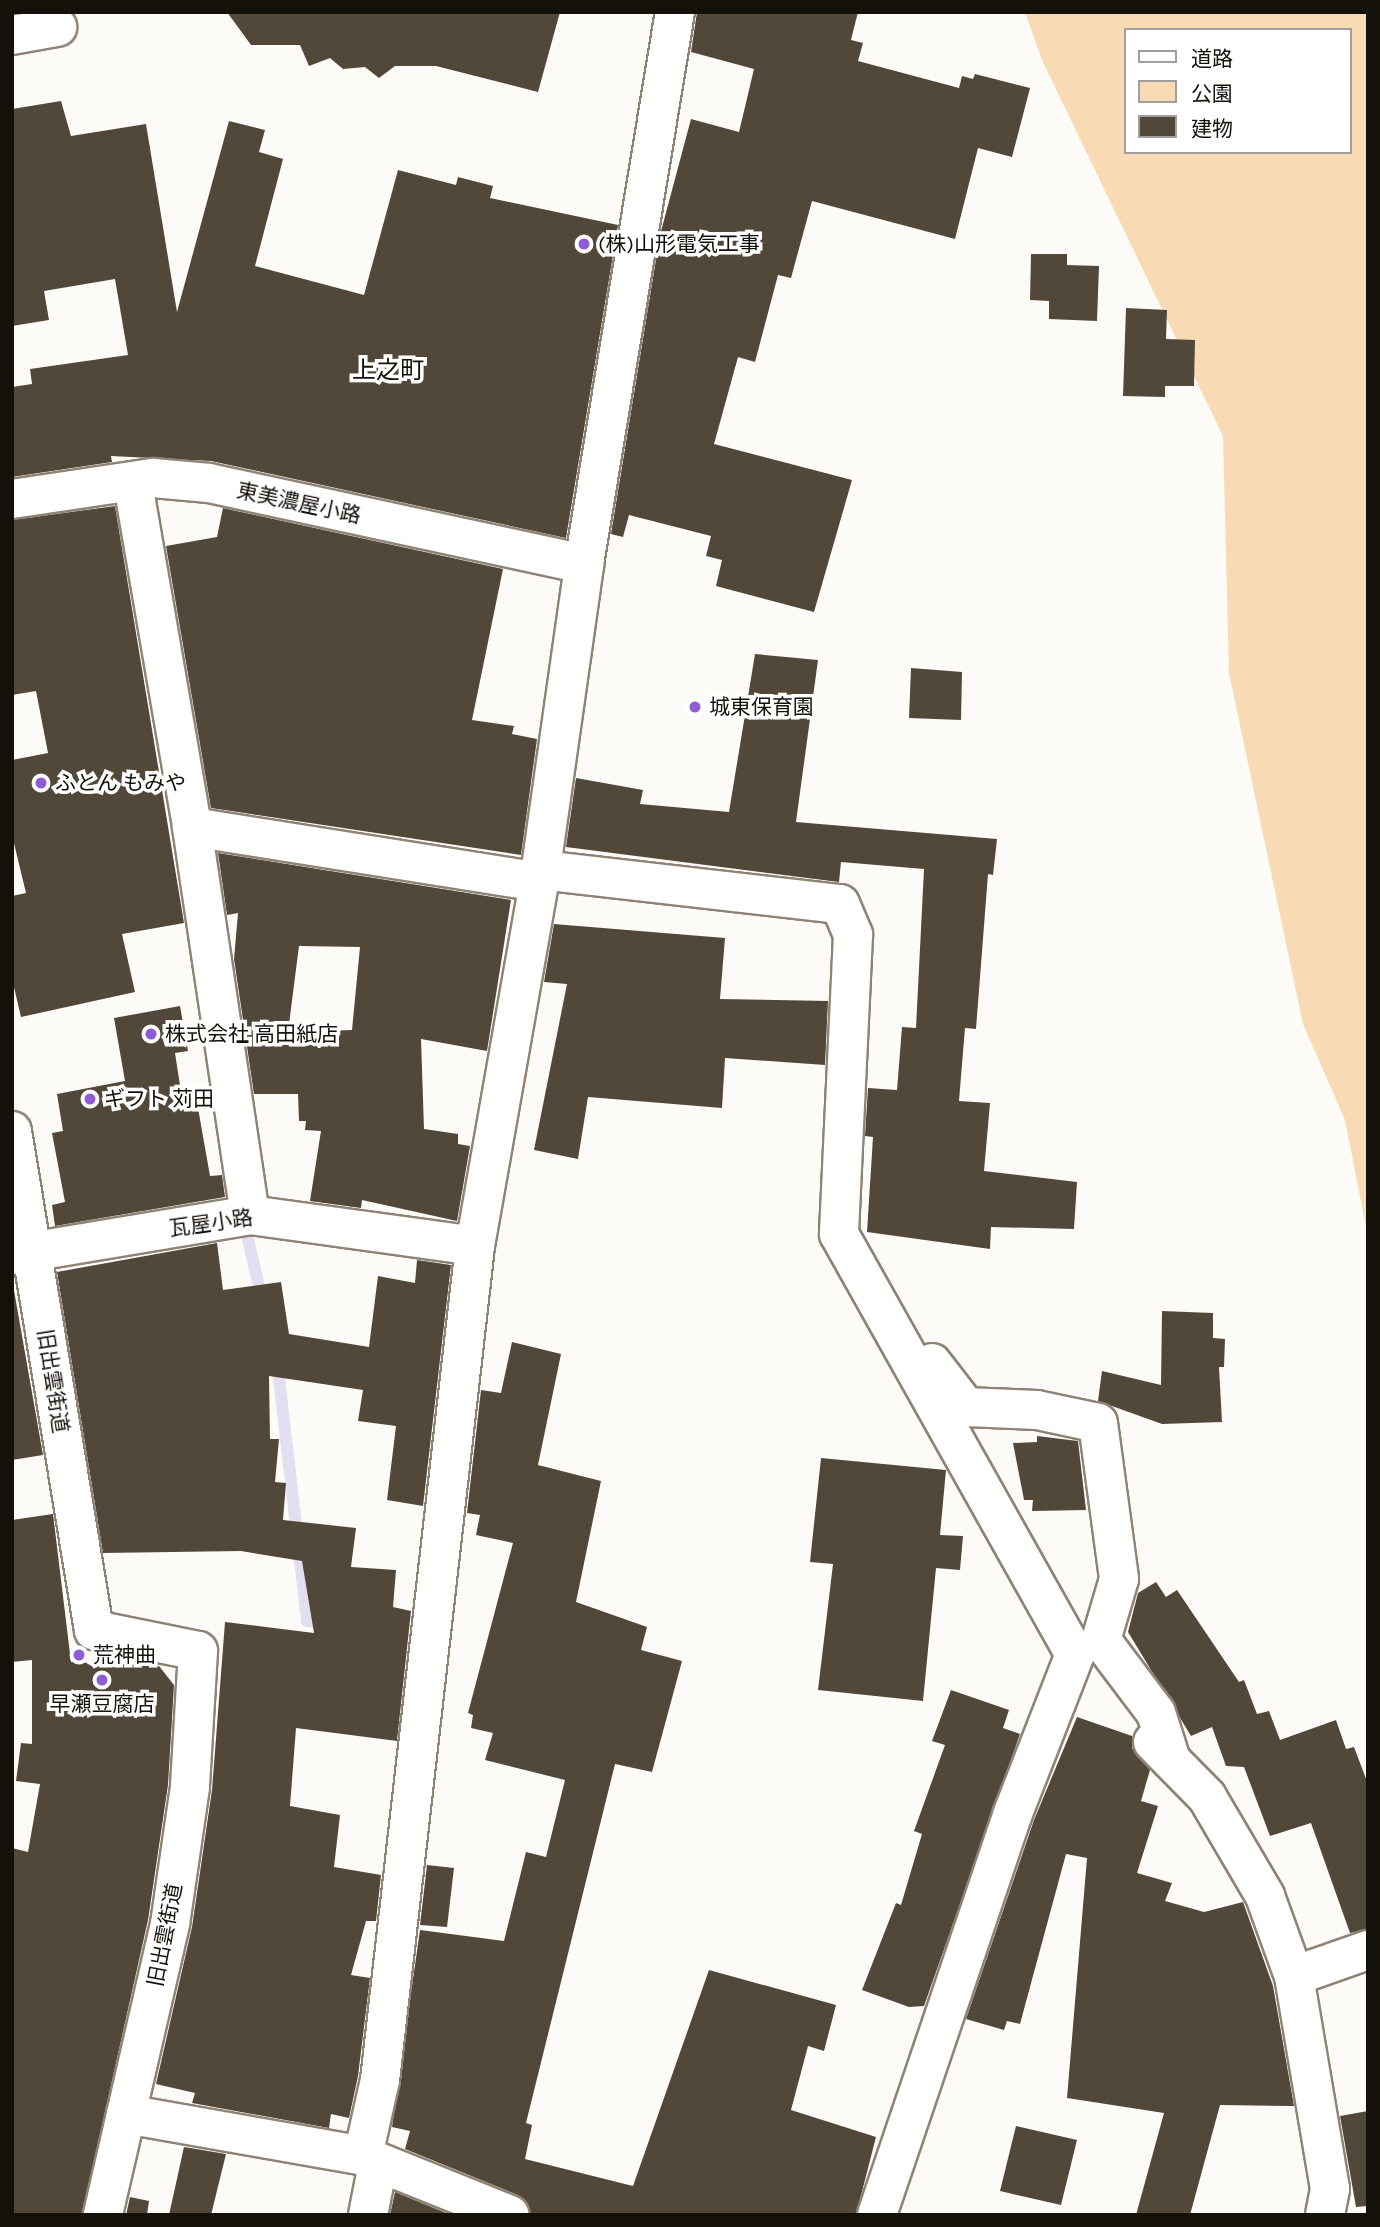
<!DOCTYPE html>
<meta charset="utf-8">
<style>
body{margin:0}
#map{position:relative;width:1380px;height:2227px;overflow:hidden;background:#fdfbf8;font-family:Karla,"Noto Sans JP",sans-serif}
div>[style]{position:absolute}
.green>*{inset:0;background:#f8dbb4}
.stream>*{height:12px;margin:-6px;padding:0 6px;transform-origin:6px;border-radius:6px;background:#e4def1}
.building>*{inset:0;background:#52483a}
.roads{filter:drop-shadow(2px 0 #8e8374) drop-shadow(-2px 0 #8e8374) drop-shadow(0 2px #8e8374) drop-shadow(0 -2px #8e8374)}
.minor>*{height:38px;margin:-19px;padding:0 19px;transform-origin:19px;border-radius:19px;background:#fff}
.dots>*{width:19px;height:19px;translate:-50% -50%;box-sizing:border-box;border:4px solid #fff;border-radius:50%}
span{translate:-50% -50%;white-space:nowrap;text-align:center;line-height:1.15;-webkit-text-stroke:7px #fff;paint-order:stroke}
.poi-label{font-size:21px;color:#14100a}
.left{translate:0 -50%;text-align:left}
.street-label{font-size:21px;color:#14100a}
.quarter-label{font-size:24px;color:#14100a}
.frame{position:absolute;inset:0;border:14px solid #14100a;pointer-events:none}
.legend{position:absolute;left:1124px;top:28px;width:228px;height:126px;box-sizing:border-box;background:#fff;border:2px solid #a19f9d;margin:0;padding:9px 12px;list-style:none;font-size:21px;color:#14100a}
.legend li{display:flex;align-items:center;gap:14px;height:35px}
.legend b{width:35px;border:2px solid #a19f9d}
</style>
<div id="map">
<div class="green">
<i style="clip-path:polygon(evenodd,1025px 12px,1368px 12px,1368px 1237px,1345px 1120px,1303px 1024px,1229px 673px,1223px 436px,1042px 60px,1025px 12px,1126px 30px,1350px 30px,1350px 152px,1126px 152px,1126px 30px)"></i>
</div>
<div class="stream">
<i style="left:240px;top:1228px;width:5px;rotate:-11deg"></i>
<i style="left:245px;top:1227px;width:74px;rotate:76.7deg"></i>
<i style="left:277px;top:1361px;width:262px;rotate:83.4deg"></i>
<i style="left:307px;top:1621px;width:21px;rotate:8deg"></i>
</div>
<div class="building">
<i style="clip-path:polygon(227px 12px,560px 12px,538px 92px,436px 66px,395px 66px,379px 78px,365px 67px,343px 69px,330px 58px,309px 66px,300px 45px,251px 45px)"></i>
<i style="clip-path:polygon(697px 12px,858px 12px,851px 40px,863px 43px,858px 61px,959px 88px,962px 76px,973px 79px,975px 74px,1030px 88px,1012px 157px,978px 148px,955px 239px,812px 201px,791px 278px,778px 275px,755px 362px,738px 357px,714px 444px,852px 480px,814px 612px,716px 586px,722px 560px,706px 556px,711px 536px,629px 515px,623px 537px,611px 534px,660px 235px,691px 119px,739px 132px,754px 69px,691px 52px)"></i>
<i style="clip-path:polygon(61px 101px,71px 136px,146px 124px,177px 312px,229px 121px,265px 130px,259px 152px,283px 159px,255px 266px,364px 295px,398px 170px,456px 185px,458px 177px,493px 186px,490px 198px,618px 225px,566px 538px,211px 461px,111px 456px,112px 462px,12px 477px,12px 387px,32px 384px,30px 369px,128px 355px,115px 279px,44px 291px,49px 320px,12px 326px,12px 109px)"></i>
<i style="clip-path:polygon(1031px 254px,1067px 254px,1067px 265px,1099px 266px,1097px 321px,1049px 319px,1049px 301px,1030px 300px)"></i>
<i style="clip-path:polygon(1126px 308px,1167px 310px,1166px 339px,1195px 340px,1194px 386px,1165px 386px,1165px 397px,1123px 396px)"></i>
<i style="clip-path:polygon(115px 506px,184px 923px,122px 934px,135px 992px,21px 1017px,12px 979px,12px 896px,26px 893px,12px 835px,12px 760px,48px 753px,36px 691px,12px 695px,12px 520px)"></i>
<i style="clip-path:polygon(223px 508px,503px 569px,472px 720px,514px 726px,512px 734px,537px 739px,521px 855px,211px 808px,166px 546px,217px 537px)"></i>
<i style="clip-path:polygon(755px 654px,818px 660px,796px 822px,997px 839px,993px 875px,988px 874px,976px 1029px,965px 1028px,959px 1101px,990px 1103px,984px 1171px,1077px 1182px,1074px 1229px,991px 1227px,990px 1249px,867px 1232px,873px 1137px,865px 1136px,868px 1088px,897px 1090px,902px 1027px,916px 1028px,924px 869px,841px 862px,839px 882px,566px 847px,576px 778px,643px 790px,640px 804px,729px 812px)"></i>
<i style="clip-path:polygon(911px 668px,962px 672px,961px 720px,909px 718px)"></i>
<i style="clip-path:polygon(evenodd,218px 853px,511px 900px,487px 1051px,421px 1039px,424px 1129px,458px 1134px,458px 1144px,470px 1146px,457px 1221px,362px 1200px,361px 1208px,310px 1201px,321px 1131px,305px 1130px,306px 1121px,299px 1121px,298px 1094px,254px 1094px,234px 959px,238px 913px,227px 915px,218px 853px,299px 946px,360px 947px,352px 1030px,288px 1032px,299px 946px)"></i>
<i style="clip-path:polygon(554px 924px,725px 938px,720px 999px,828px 1001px,825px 1065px,725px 1058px,722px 1108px,588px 1097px,578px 1159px,534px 1150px,567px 984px,544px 982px)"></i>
<i style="clip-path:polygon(180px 1006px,188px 1051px,175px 1053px,184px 1111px,198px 1108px,210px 1176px,222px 1175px,225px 1197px,55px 1226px,52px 1205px,65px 1202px,52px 1133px,63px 1131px,57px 1094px,125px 1081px,114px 1018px)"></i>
<i style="clip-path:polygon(217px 1243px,223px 1290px,281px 1282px,289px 1334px,369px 1347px,378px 1276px,415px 1283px,417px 1260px,451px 1265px,423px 1506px,387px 1500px,396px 1426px,358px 1421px,363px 1390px,269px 1376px,270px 1439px,279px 1439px,275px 1482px,286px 1483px,283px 1520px,356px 1528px,351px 1567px,396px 1570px,393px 1607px,411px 1611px,397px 1741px,296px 1728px,290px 1806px,340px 1815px,334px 1867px,381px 1875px,376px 1921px,366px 1921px,351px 1975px,370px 1978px,358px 2076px,349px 2118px,331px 2114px,329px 2128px,192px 2103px,195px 2093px,156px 2084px,192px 1927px,212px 1790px,225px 1622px,314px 1633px,302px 1561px,241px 1551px,103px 1553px,57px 1272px)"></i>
<i style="clip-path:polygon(12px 1279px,43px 1455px,12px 1460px)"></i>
<i style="clip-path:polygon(1162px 1311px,1213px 1313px,1213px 1338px,1225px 1339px,1224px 1367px,1219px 1367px,1222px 1422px,1162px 1424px,1098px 1401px,1102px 1371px,1161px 1385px)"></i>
<i style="clip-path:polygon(512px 1342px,561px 1354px,538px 1465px,601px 1481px,576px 1602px,647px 1627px,641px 1650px,682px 1661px,652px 1772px,615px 1764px,526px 2123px,532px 2125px,525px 2159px,633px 2186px,709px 1970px,836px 2005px,824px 2051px,808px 2046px,791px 2110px,876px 2137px,856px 2215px,531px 2215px,518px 2195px,405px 2149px,410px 2131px,392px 2127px,420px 1930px,504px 1941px,526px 1852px,546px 1857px,565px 1780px,485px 1760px,493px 1733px,471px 1728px,473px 1715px,468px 1713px,513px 1543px,476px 1535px,480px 1515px,467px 1513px,481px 1390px,501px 1393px)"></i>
<i style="clip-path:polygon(1037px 1436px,1078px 1441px,1086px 1510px,1032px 1511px,1033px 1500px,1024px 1500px,1013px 1443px,1037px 1442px)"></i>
<i style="clip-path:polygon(821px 1458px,946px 1470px,940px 1535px,963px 1536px,960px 1570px,936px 1568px,923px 1701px,818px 1690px,833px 1564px,810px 1562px)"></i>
<i style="clip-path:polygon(53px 1514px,71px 1662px,159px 1666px,174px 1685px,168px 1785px,148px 1920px,82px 2215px,12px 2215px,12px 1848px,28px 1852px,40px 1784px,16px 1781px,21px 1743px,32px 1744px,32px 1660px,12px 1662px,12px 1520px)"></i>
<i style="clip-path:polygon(1156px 1582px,1166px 1597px,1177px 1590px,1239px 1682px,1244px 1680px,1257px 1714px,1269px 1711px,1280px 1740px,1336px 1720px,1346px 1749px,1354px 1747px,1368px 1784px,1368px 1929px,1350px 1933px,1311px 1823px,1270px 1836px,1244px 1767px,1226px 1766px,1212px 1727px,1191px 1736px,1128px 1632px,1138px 1593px)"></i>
<i style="clip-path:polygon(951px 1690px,1009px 1710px,1003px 1728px,1020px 1734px,924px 2006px,909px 2007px,862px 1990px,896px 1903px,901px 1905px,922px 1834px,914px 1831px,945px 1745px,932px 1741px)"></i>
<i style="clip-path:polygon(1077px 1717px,1132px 1736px,1132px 1748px,1150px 1770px,1141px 1801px,1158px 1806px,1137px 1873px,1172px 1883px,1165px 1901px,1204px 1912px,1243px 1902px,1273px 1986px,1294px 2106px,1220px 2105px,1190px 2215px,1136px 2215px,1164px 2113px,1067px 2098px,1087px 1858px,1066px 1854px,1020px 2024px,1007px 2021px,1004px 2030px,966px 2019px,1034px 1820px)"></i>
<i style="clip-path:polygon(427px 1865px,454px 1868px,447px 1927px,420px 1925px)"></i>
<i style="clip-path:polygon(1368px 2111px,1368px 2206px,1356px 2207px,1340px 2116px)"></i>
<i style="clip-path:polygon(1016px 2126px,1077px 2140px,1061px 2205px,1000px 2191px)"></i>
<i style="clip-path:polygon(184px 2147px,226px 2154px,211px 2215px,169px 2215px)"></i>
<i style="clip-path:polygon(395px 2192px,451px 2215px,390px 2215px)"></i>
<i style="clip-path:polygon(130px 2197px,149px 2201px,147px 2215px,126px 2215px)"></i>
</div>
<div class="roads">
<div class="minor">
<i style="left:12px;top:35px;width:46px;rotate:-10.1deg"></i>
<i style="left:133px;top:484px;width:348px;rotate:80.2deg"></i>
<i style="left:192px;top:827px;width:351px;rotate:9deg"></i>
<i style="left:12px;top:499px;width:143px;rotate:-8.5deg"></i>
<i style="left:153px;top:478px;width:56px;rotate:5.1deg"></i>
<i style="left:209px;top:483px;width:384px;rotate:12.2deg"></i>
<i style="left:192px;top:827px;width:392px;rotate:81.5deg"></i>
<i style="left:541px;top:870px;width:301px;rotate:6.5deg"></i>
<i style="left:840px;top:904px;width:34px;rotate:67deg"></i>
<i style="left:853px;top:935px;width:299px;rotate:92.7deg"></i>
<i style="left:839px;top:1234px;width:482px;rotate:60.7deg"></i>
<i style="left:1075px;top:1654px;width:171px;rotate:111.3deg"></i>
<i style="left:1013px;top:1813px;width:424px;rotate:108.7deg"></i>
<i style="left:12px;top:1131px;width:506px;rotate:80.67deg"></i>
<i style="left:94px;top:1630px;width:106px;rotate:11.4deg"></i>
<i style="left:198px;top:1651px;width:136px;rotate:93.4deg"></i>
<i style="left:190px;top:1787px;width:138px;rotate:98.3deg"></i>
<i style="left:170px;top:1924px;width:299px;rotate:103deg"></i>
<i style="left:12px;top:1255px;width:241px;rotate:-9.5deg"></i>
<i style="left:250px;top:1215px;width:227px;rotate:7.8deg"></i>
<i style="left:932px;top:1363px;width:56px;rotate:52.3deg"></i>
<i style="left:966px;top:1407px;width:71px;rotate:2.4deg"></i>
<i style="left:1037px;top:1410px;width:62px;rotate:12deg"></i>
<i style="left:1098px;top:1423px;width:157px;rotate:82.3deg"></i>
<i style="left:1119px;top:1579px;width:64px;rotate:106.4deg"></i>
<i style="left:1101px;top:1640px;width:91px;rotate:53deg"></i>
<i style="left:1156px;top:1713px;width:49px;rotate:72.3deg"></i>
<i style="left:1153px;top:1742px;width:77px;rotate:45.5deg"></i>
<i style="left:1207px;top:1797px;width:115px;rotate:59.6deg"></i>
<i style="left:1265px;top:1896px;width:85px;rotate:70.1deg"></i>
<i style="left:1294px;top:1976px;width:216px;rotate:80.4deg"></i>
<i style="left:1330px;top:2189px;width:26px;rotate:101deg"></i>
<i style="left:1294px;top:1976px;width:78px;rotate:-19.4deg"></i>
<i style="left:126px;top:2114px;width:241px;rotate:10deg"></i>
<i style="left:363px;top:2156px;width:158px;rotate:21.9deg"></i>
<i style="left:363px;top:2156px;width:78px;rotate:-77.4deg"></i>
<i style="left:380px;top:2080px;width:839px;rotate:-83.5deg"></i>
<i style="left:475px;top:1246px;width:370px;rotate:-80deg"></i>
<i style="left:539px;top:882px;width:321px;rotate:-81.9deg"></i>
<i style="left:584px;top:564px;width:559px;rotate:-80.64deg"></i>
<i style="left:368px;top:2215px;width:52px;rotate:-78.9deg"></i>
</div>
</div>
<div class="dots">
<i style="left:584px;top:244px;background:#8e5cd5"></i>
<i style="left:695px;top:707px;background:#8e5cd5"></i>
<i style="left:41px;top:783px;background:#8e5cd5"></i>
<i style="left:151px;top:1034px;background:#8e5cd5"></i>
<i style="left:90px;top:1099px;background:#8e5cd5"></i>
<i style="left:79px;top:1655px;background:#8e5cd5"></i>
<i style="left:102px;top:1680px;background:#8e5cd5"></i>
</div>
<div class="poi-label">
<span class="left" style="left:598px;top:244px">(株)山形電気工事</span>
<span class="left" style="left:709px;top:707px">城東保育園</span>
<span class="left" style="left:55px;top:783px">ふとん もみや</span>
<span class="left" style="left:165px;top:1034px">株式会社 高田紙店</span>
<span class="left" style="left:104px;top:1099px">ギフト 苅田</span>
<span class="left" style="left:93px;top:1655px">荒神曲</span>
<span style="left:102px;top:1704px">早瀬豆腐店</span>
</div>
<div class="street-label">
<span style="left:299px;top:503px;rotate:12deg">東美濃屋小路</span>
<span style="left:211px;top:1223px;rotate:-8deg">瓦屋小路</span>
<span style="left:53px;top:1381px;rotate:81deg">旧出雲街道</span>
<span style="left:165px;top:1935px;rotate:-79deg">旧出雲街道</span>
</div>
<div class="quarter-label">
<span style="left:388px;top:371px">上之町</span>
</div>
<div class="frame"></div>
<ul class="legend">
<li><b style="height:9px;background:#fff"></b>道路</li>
<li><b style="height:19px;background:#f8dbb4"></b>公園</li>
<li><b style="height:19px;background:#52483a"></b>建物</li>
</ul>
</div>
